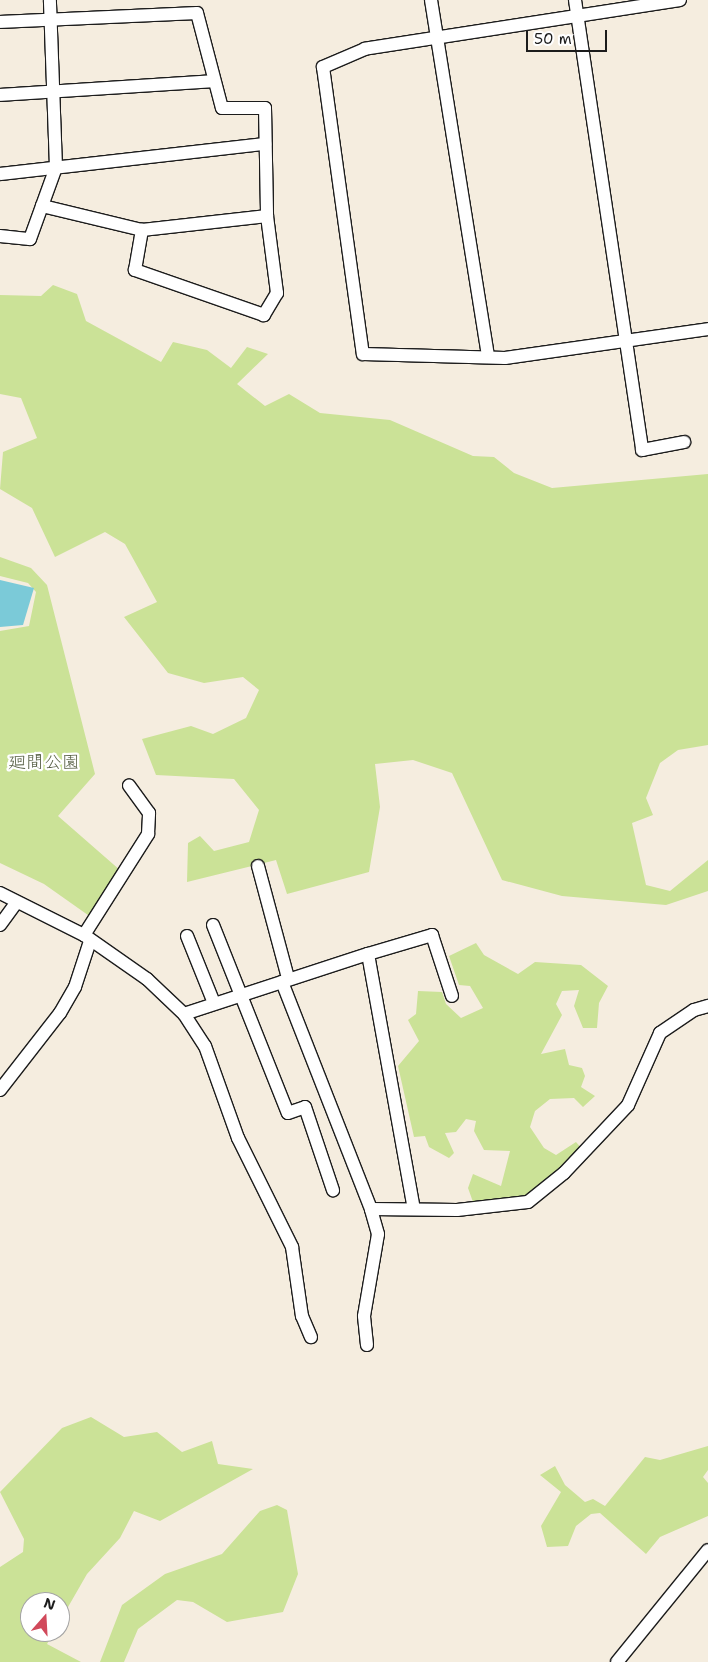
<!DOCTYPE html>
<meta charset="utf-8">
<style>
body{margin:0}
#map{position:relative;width:708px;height:1662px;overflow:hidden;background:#f5eddf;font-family:"Shantell Sans","Klee One",sans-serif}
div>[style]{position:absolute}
.green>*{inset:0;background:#cbe297}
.water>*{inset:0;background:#7bcad8}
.roads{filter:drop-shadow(1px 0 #1c1c1c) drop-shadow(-1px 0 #1c1c1c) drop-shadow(0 1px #1c1c1c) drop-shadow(0 -1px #1c1c1c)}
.minor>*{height:12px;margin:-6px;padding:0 6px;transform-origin:6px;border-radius:6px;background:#fff}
span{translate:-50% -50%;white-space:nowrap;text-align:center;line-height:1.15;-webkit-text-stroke:4.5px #fff;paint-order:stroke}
.park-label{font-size:18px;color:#596147}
.north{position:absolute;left:20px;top:1592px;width:50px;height:50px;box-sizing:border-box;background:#fff;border:1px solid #a4a4a4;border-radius:50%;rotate:19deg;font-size:14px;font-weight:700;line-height:20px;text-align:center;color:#1c1c1c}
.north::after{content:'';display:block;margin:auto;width:18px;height:22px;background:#d1495b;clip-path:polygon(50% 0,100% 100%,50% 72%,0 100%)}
.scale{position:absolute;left:526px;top:30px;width:81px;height:22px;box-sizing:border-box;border:2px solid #1c1c1c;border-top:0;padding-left:6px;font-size:15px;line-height:18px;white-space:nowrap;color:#1c1c1c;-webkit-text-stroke:4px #fff;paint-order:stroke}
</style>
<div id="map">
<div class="green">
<i style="clip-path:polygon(53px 285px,77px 294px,86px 321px,161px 362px,173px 342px,207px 350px,231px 368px,247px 347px,268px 354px,237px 384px,265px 406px,289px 394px,320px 413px,390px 420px,473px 456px,494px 457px,514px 473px,552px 488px,708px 474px,708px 745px,678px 750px,660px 763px,646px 798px,653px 815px,632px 823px,646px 885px,670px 891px,708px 860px,708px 891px,666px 905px,562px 896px,502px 880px,452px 773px,413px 760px,375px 764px,380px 807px,369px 872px,287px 894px,276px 860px,187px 882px,188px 843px,200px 836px,214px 851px,249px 842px,259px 810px,234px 779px,156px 775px,142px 739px,191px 726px,213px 734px,246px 718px,259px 690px,243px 677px,204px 683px,168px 673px,124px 617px,157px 602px,125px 544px,105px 532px,55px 557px,32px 508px,0 489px,3px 452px,37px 438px,21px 398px,0 394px,0 295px,41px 296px)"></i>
<i style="clip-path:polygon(0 557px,31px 568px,47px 585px,95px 774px,58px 816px,121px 871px,95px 920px,44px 884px,0 863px,0 631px,29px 626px,36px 592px,28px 583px,0 576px)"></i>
<i style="clip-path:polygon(476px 943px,484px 955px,518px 974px,535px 962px,581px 965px,608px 986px,599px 1003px,597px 1028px,583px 1028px,574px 1006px,579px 990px,562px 991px,556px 1004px,562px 1015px,541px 1054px,565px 1049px,569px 1065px,582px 1068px,585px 1076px,581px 1087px,595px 1096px,583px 1107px,574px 1098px,550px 1099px,535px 1111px,530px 1127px,544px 1148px,556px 1155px,576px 1142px,582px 1149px,525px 1198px,473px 1202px,468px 1188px,473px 1174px,501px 1186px,510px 1151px,484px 1150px,474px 1131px,476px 1121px,466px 1119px,456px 1132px,445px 1133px,454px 1153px,449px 1158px,429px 1147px,425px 1136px,414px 1137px,398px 1066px,419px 1041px,408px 1020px,416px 1014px,418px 991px,442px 992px,446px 1004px,461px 1018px,483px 1008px,470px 986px,459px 985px,449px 956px)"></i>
<i style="clip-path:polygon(91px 1417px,124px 1437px,157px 1432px,182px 1452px,212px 1441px,218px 1464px,253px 1469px,160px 1521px,134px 1511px,120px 1538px,87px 1574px,60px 1621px,60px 1602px,30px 1602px,30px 1632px,54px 1632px,47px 1644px,81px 1662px,0 1662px,0 1567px,23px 1552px,24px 1539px,0 1492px,62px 1428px)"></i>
<i style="clip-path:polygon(708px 1446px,708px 1470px,703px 1477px,708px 1483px,708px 1516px,660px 1537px,646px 1554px,600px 1513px,591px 1514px,576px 1526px,568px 1546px,547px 1547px,541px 1526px,561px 1492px,540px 1475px,555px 1466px,565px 1485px,585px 1502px,593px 1499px,605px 1506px,645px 1457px,660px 1460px)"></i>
<i style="clip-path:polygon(277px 1505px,287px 1510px,298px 1574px,283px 1612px,227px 1622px,193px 1602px,177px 1600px,138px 1629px,124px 1662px,100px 1662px,122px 1605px,165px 1574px,222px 1554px,260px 1511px)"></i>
</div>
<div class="water">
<i style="clip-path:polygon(0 580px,34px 588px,23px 625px,0 627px)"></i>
</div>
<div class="roads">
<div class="minor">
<i style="left:431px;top:0;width:359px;rotate:80.9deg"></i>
<i style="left:575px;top:0;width:455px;rotate:81.5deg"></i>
<i style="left:642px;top:450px;width:43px;rotate:-10.8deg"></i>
<i style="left:680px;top:0;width:319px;rotate:171.2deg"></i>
<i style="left:365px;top:49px;width:46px;rotate:156.8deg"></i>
<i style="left:323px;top:67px;width:290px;rotate:82.1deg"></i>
<i style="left:363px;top:354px;width:142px;rotate:1.6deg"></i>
<i style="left:505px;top:358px;width:205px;rotate:-8.1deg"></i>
<i style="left:0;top:22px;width:197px;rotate:-2.6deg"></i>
<i style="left:197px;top:13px;width:98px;rotate:75.3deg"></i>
<i style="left:222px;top:108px;width:43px"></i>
<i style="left:265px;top:108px;width:108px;rotate:88.9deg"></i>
<i style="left:267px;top:216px;width:78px;rotate:82.6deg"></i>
<i style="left:277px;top:293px;width:26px;rotate:121deg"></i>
<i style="left:264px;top:315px;width:137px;rotate:-160.8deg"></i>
<i style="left:135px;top:270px;width:41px;rotate:-80.1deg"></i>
<i style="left:142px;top:230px;width:103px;rotate:-166.5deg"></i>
<i style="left:0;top:95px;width:214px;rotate:-3.7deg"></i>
<i style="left:0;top:174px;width:267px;rotate:-6.5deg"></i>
<i style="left:142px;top:230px;width:126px;rotate:-6.4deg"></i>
<i style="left:0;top:236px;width:30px;rotate:6deg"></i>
<i style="left:30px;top:239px;width:77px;rotate:-70.1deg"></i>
<i style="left:56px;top:167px;width:167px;rotate:-92.1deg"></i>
<i style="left:258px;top:866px;width:116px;rotate:75deg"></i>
<i style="left:0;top:893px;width:94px;rotate:26.6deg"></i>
<i style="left:84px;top:935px;width:77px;rotate:34.9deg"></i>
<i style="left:147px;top:979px;width:51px;rotate:43.4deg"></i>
<i style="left:184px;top:1014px;width:38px;rotate:57deg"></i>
<i style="left:205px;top:1046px;width:98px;rotate:70.3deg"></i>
<i style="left:238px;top:1138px;width:122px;rotate:63.6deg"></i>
<i style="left:292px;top:1247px;width:70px;rotate:81.8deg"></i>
<i style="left:302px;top:1316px;width:23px;rotate:67deg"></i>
<i style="left:0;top:925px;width:27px;rotate:-54deg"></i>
<i style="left:213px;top:925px;width:202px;rotate:68.3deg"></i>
<i style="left:288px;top:1113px;width:18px;rotate:-19deg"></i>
<i style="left:305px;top:1107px;width:88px;rotate:71.4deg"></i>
<i style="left:84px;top:935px;width:120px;rotate:-57.6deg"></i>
<i style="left:148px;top:834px;width:21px;rotate:-87deg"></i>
<i style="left:149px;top:813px;width:34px;rotate:-126deg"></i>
<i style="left:187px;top:936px;width:72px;rotate:68.1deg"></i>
<i style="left:368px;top:954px;width:67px;rotate:-16.5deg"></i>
<i style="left:432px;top:935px;width:64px;rotate:71.8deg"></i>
<i style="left:282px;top:982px;width:244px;rotate:68.6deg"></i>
<i style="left:371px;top:1209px;width:86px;rotate:0.7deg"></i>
<i style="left:457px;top:1210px;width:71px;rotate:-6.4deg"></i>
<i style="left:528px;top:1202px;width:46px;rotate:-38.9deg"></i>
<i style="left:564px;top:1173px;width:93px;rotate:-46.7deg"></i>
<i style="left:628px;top:1105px;width:79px;rotate:-66deg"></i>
<i style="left:660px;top:1033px;width:41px;rotate:-34.1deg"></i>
<i style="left:694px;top:1010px;width:15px;rotate:-16deg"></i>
<i style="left:184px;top:1014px;width:194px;rotate:-18.1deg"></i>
<i style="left:368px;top:954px;width:259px;rotate:79.8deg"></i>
<i style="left:0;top:1090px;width:98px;rotate:-52.1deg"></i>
<i style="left:60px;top:1013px;width:30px;rotate:-60deg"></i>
<i style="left:75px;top:987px;width:48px;rotate:-71.9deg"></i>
<i style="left:367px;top:1345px;width:29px;rotate:-96deg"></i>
<i style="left:364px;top:1316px;width:83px;rotate:-80.3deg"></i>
<i style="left:378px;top:1234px;width:26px;rotate:-106deg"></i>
<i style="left:617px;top:1662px;width:144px;rotate:-50.9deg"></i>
</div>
</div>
<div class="park-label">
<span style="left:44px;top:762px">廻間公園</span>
</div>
<div class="north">N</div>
<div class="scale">50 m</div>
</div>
